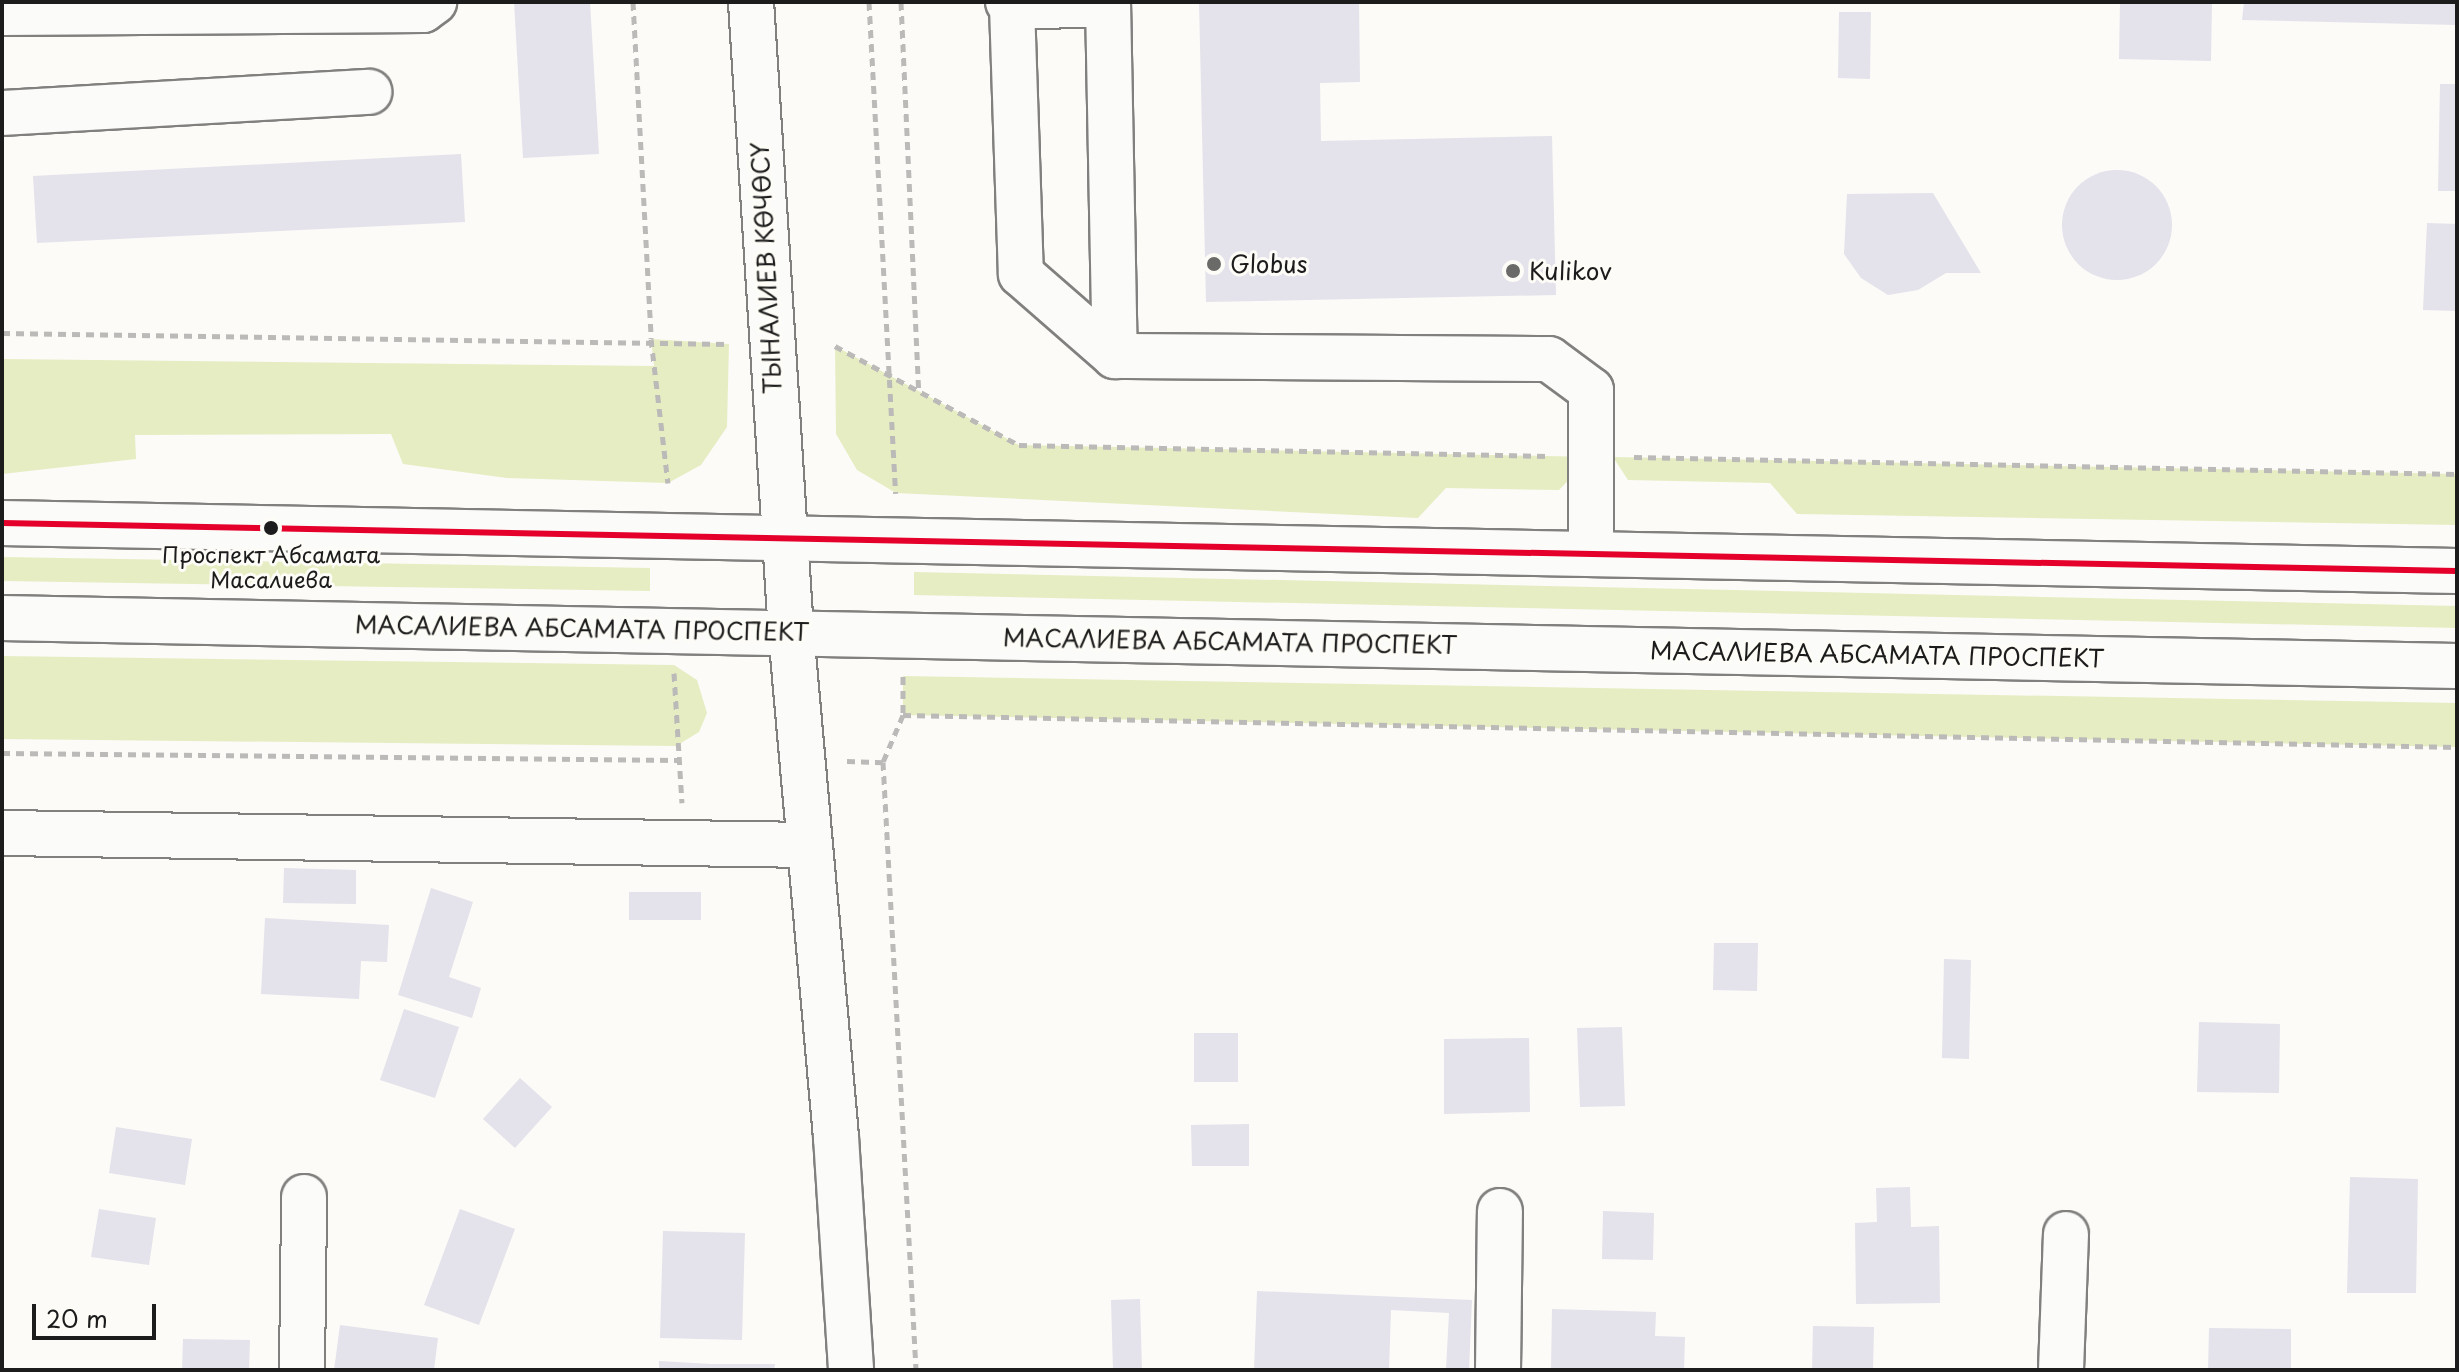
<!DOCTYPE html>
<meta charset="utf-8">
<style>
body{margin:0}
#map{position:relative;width:2459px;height:1372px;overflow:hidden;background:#fcfbf8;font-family:"Playpen Sans",sans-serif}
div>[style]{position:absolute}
.green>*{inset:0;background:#e6edc2}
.building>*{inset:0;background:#e4e2ea}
.round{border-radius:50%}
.path>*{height:5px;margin-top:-2.5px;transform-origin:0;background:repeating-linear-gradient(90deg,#bbbab8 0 8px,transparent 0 14px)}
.roads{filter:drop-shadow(2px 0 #81807f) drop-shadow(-2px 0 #81807f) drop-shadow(0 2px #81807f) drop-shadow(0 -2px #81807f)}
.minor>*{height:44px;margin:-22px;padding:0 22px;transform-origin:22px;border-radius:22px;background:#fbfbf9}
.major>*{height:44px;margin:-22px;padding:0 22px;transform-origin:22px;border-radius:22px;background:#fbfbf9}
.bus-1>*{height:6px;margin:-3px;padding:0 3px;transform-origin:3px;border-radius:3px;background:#e4002b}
.dots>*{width:22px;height:22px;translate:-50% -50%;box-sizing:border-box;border:4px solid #fdfcf7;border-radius:50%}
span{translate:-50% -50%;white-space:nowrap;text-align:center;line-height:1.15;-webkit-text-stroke:6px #fdfcf7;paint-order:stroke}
.bus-label{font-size:22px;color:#1c1c1c}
.poi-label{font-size:24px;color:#1c1c1c}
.left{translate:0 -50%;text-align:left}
.street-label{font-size:24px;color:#1c1c1c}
.frame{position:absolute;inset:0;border:4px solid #1c1c1c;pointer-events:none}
.scale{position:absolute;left:32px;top:1304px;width:124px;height:36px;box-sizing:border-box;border:4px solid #1c1c1c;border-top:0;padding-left:10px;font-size:24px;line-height:28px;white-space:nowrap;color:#1c1c1c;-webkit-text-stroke:6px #fdfcf7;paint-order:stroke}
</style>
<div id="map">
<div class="green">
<i style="clip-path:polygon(651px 339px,729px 344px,727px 427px,701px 465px,668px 483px,507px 478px,403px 464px,391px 434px,135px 435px,136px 459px,2px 474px,2px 359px,654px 366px)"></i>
<i style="clip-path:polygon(835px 346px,1019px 445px,1591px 457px,1559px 490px,1446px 488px,1418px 518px,896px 493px,857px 470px,836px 434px)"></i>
<i style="clip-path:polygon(1613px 457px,2457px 474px,2457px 525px,1797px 514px,1770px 483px,1628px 480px)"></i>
<i style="clip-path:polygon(2px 557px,650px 568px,650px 591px,2px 581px)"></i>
<i style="clip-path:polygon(914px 572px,2457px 606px,2457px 628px,914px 595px)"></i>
<i style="clip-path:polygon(2px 656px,674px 665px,697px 680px,707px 713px,699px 732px,676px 746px,2px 739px)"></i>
<i style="clip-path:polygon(903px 676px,2457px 703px,2457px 747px,903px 715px)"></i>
</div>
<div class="building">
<i style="clip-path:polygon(514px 2px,590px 2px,599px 154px,523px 158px)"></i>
<i style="clip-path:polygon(1199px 2px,1359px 2px,1360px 82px,1320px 83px,1321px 141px,1552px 136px,1556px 295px,1206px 302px)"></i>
<i style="clip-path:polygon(2120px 2px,2212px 2px,2211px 61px,2119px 59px)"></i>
<i style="clip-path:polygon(2244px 2px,2457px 2px,2457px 25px,2242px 20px)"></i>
<i style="clip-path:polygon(1839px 12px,1871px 12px,1870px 79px,1838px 78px)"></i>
<i style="clip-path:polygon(2440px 84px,2457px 84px,2457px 191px,2438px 191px)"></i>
<i style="clip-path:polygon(461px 154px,465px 222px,37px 243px,33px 176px)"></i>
<i class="round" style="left:2062px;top:170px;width:110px;height:110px"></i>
<i style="clip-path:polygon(1933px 193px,1981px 273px,1946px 273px,1918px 290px,1888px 295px,1861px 278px,1844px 254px,1847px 194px)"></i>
<i style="clip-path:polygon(2427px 223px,2457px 224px,2457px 311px,2423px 310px)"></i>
<i style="clip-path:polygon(284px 868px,356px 870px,356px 904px,283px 903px)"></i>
<i style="clip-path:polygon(431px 888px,473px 902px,449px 977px,481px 988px,472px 1018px,398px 995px)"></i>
<i style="clip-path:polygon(629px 892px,701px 892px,701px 920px,629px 920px)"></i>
<i style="clip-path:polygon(265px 918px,389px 925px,387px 962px,361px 961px,359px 999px,261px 994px)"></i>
<i style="clip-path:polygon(1714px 943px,1758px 943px,1757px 991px,1713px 990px)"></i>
<i style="clip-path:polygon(1944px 959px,1971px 960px,1969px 1059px,1942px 1058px)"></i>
<i style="clip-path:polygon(404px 1009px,459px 1027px,435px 1098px,380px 1080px)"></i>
<i style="clip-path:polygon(2199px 1022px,2280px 1024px,2279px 1093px,2197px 1092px)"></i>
<i style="clip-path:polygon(1622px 1027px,1625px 1106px,1580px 1107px,1577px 1028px)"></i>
<i style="clip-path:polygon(1194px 1033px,1238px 1033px,1238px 1082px,1194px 1082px)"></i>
<i style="clip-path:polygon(1529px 1038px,1530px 1112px,1444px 1114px,1444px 1039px)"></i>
<i style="clip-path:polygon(520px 1078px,552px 1107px,515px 1148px,483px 1119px)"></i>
<i style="clip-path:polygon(1249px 1124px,1249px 1166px,1192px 1166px,1191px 1125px)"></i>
<i style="clip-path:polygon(116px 1127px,192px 1139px,185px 1185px,109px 1173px)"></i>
<i style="clip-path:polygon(2350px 1177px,2418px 1179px,2416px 1293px,2347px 1293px)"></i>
<i style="clip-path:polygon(1910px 1187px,1911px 1227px,1939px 1226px,1940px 1303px,1856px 1304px,1855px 1223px,1877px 1222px,1876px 1188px)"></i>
<i style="clip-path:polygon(99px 1209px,156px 1218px,149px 1265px,91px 1257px)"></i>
<i style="clip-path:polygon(460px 1209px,515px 1229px,479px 1325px,424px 1305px)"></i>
<i style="clip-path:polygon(1603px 1211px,1654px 1213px,1653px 1260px,1602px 1259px)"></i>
<i style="clip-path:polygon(663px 1231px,745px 1233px,742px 1340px,660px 1338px)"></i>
<i style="clip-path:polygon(1257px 1291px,1472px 1300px,1469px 1370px,1446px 1370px,1449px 1313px,1391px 1310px,1389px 1370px,1254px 1370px)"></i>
<i style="clip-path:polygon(1140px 1299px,1142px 1370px,1113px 1370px,1111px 1300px)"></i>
<i style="clip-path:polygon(1552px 1309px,1656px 1312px,1655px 1336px,1685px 1337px,1684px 1370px,1551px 1370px)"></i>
<i style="clip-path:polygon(340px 1325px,438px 1338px,434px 1370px,334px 1370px)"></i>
<i style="clip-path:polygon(1813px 1326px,1874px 1327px,1873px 1370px,1812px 1370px)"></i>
<i style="clip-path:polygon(2209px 1328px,2291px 1329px,2291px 1370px,2208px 1370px)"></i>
<i style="clip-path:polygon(183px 1339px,250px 1340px,249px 1370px,182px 1370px)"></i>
<i style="clip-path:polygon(659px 1361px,711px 1364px,775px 1364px,774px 1370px,659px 1370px)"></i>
</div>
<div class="path">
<i style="left:633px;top:2px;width:337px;rotate:86.9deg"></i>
<i style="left:651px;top:339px;width:145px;rotate:83.3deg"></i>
<i style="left:869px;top:2px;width:492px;rotate:86.9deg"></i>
<i style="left:901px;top:2px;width:390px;rotate:87.4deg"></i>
<i style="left:2px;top:333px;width:727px;rotate:0.87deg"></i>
<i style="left:835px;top:346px;width:209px;rotate:28.3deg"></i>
<i style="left:1019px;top:445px;width:529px;rotate:1.19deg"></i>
<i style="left:1634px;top:457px;width:823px;rotate:1.18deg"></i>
<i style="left:674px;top:673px;width:130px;rotate:86.5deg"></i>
<i style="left:903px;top:676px;width:39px;rotate:90deg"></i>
<i style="left:903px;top:715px;width:51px;rotate:113.1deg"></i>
<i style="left:883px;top:762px;width:609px;rotate:86.89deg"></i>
<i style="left:903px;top:715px;width:1554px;rotate:1.18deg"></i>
<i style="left:2px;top:753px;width:675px;rotate:0.59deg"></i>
<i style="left:847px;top:761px;width:36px;rotate:2deg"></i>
</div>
<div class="roads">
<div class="minor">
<i style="left:1008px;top:2px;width:6px;rotate:45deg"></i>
<i style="left:1012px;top:6px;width:268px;rotate:88.1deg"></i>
<i style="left:1021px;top:274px;width:125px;rotate:41.1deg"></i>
<i style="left:1108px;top:2px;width:354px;rotate:88.9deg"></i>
<i style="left:1115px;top:356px;width:434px;rotate:0.4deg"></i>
<i style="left:1549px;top:359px;width:52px;rotate:36.4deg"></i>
<i style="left:1591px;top:390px;width:164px;rotate:90deg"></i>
<i style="left:1012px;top:6px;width:96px;rotate:-0.6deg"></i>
<i style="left:2px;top:13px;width:421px;rotate:-0.4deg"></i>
<i style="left:423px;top:10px;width:14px;rotate:-36deg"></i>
<i style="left:2px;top:113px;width:368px;rotate:-3.3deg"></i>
<i style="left:791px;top:632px;width:507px;rotate:84.91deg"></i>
<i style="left:836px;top:1137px;width:233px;rotate:86.3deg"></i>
<i style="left:2px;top:833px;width:807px;rotate:0.85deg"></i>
<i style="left:302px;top:1370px;width:173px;rotate:-89.3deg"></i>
<i style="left:1498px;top:1370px;width:159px;rotate:-89.3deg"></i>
<i style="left:2061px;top:1370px;width:136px;rotate:-87.9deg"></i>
</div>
<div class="major">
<i style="left:751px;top:2px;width:631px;rotate:86.37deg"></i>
<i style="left:2px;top:523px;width:2455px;rotate:1.12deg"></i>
<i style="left:2px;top:618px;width:2455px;rotate:1.12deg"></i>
</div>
</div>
<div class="bus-1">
<i style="left:2px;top:523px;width:2455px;rotate:1.12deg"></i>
</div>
<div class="dots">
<i style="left:1214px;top:264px;background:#6a6a69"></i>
<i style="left:1513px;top:271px;background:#6a6a69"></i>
<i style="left:271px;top:528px;background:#1c1c1c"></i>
</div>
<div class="bus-label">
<span style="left:271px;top:566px">Проспект Абсамата<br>Масалиева</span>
</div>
<div class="poi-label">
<span class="left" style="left:1230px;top:264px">Globus</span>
<span class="left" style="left:1529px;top:271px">Kulikov</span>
</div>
<div class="street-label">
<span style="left:766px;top:268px;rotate:-93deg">ТЫНАЛИЕВ КӨЧӨСҮ</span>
<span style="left:582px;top:628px;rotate:1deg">МАСАЛИЕВА АБСАМАТА ПРОСПЕКТ</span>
<span style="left:1230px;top:641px;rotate:1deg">МАСАЛИЕВА АБСАМАТА ПРОСПЕКТ</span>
<span style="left:1877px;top:654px;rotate:1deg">МАСАЛИЕВА АБСАМАТА ПРОСПЕКТ</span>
</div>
<div class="frame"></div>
<div class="scale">20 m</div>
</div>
